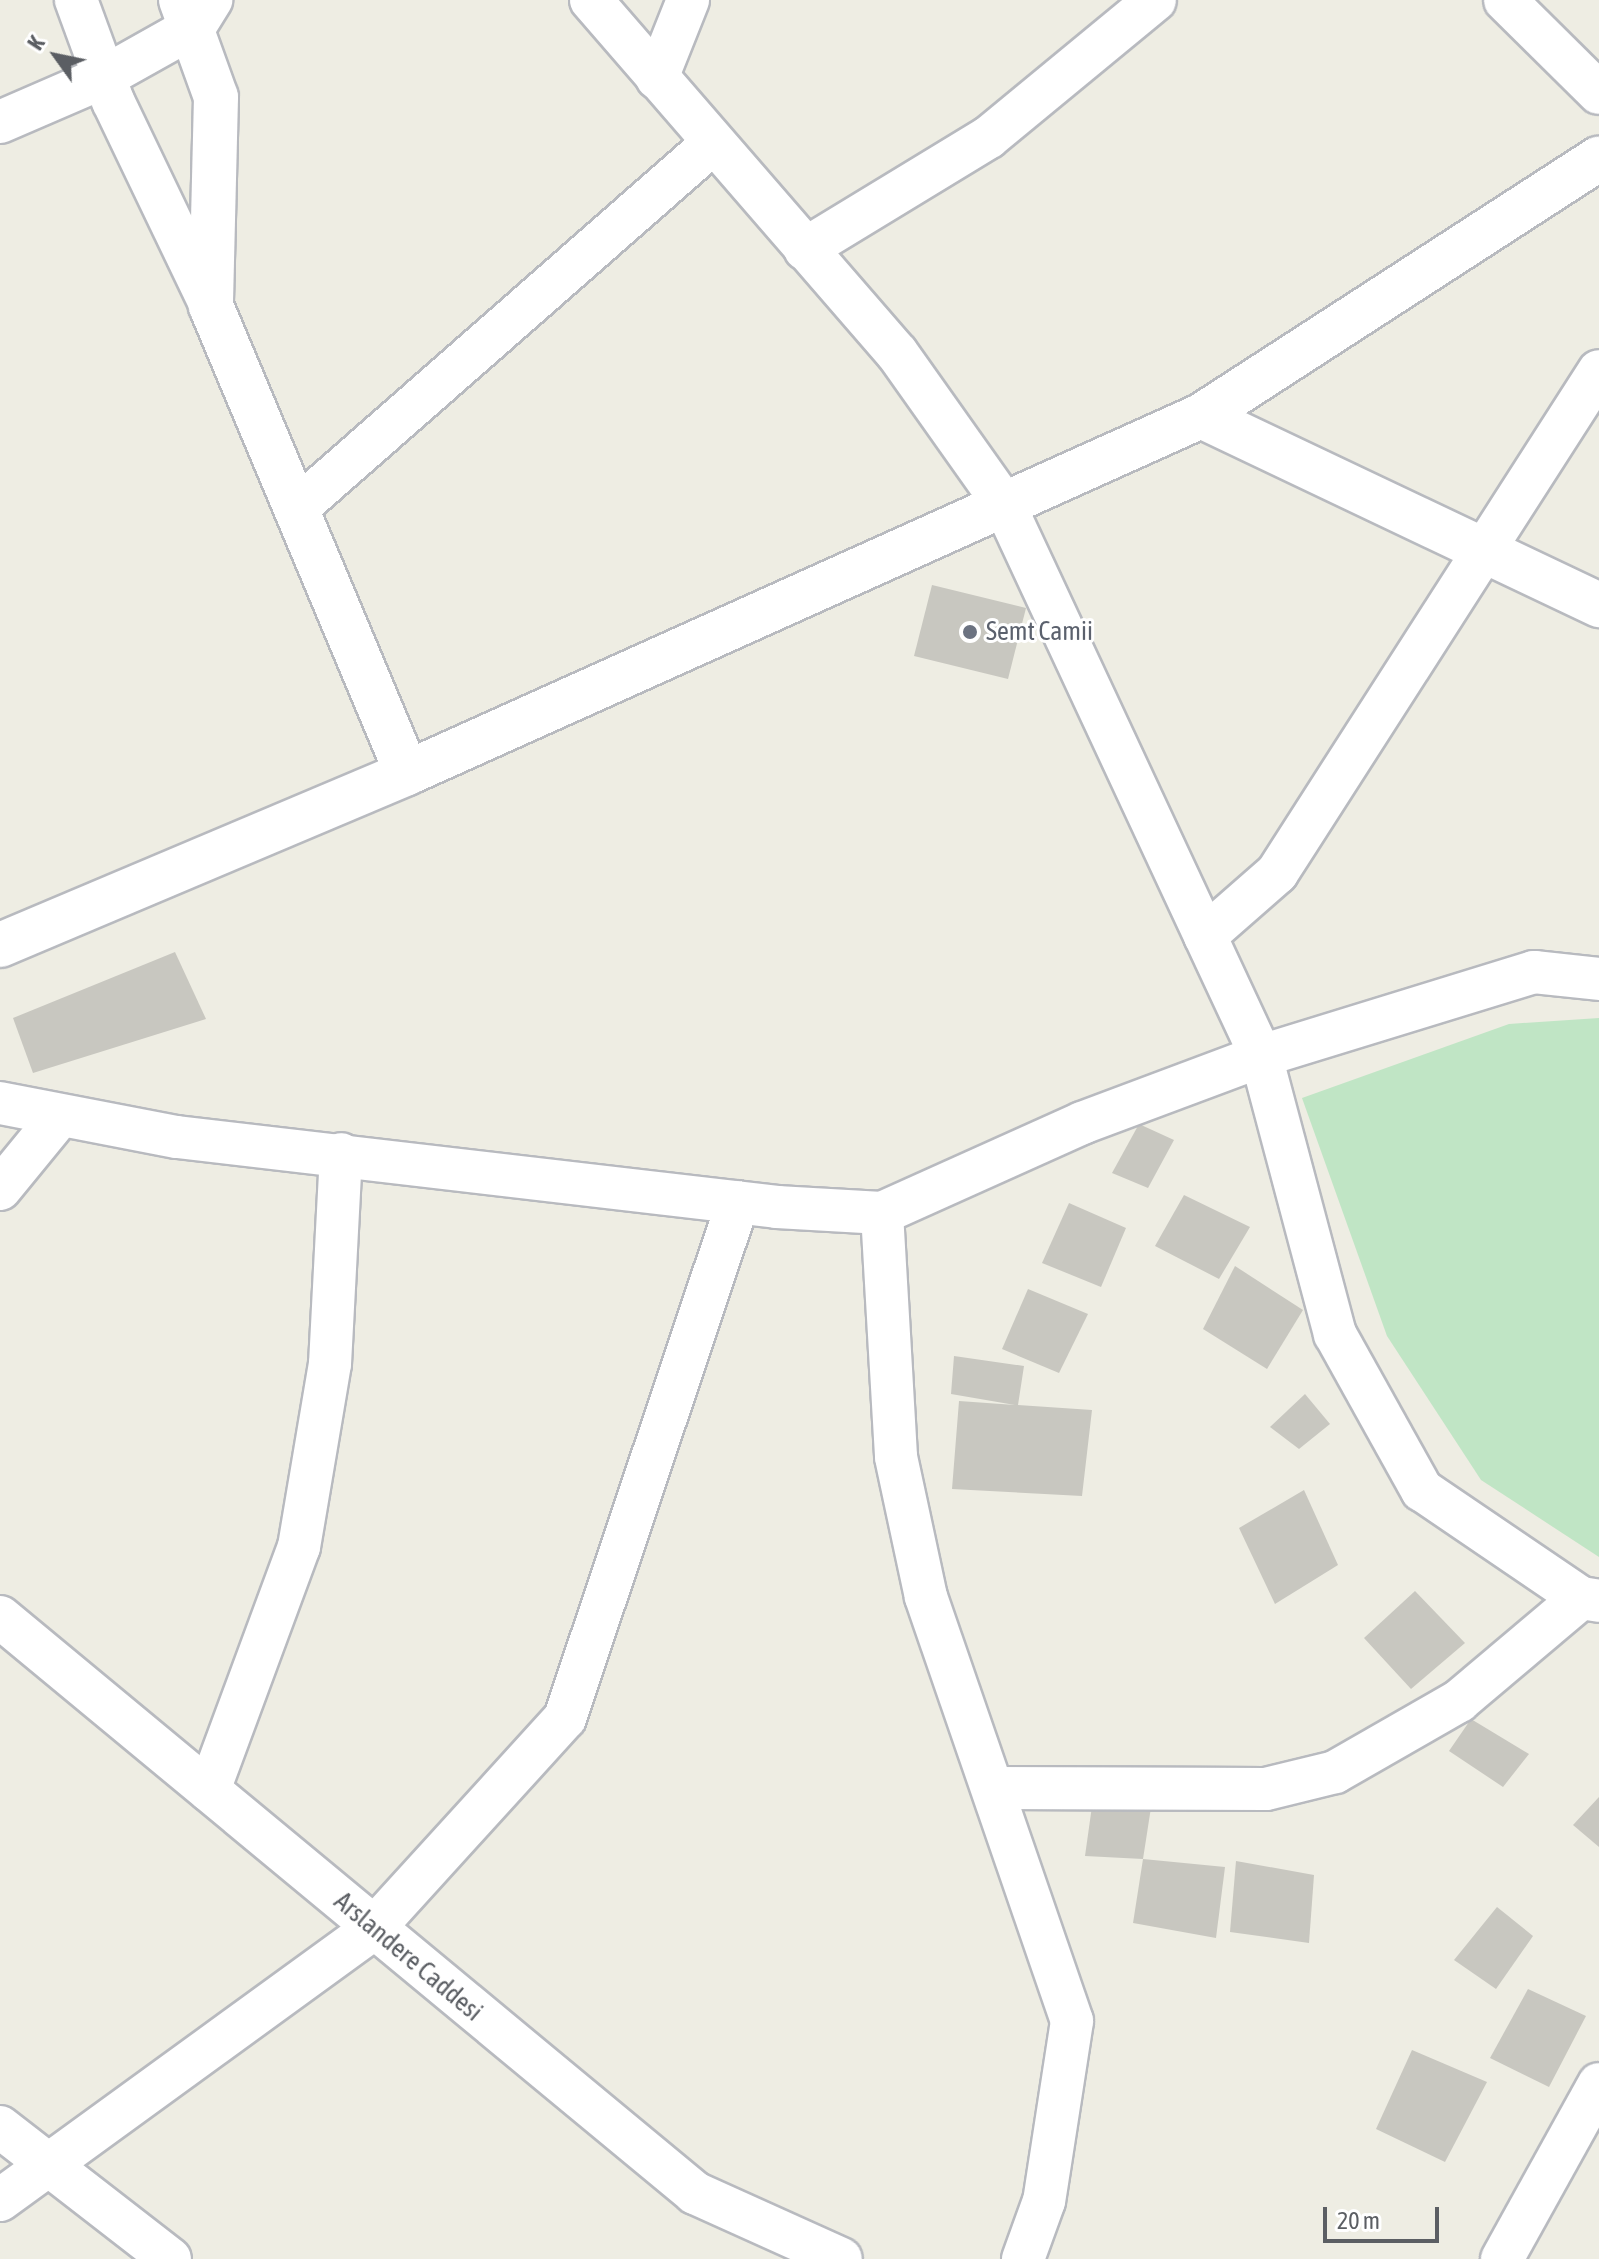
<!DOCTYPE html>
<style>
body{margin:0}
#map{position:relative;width:1599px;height:2259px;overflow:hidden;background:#eeede3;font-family:"Asap Condensed",sans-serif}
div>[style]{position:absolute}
.green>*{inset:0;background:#c0e5c5}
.building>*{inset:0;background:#c8c7c0}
.roads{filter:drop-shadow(2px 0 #b8babf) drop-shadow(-2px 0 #b8babf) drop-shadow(0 2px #b8babf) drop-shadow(0 -2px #b8babf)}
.street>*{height:42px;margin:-21px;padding:0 21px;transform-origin:21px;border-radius:21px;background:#fff}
.secondary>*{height:44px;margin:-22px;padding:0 22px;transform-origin:22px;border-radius:22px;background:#fff}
.dots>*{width:22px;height:22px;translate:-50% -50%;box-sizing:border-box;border:4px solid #fff;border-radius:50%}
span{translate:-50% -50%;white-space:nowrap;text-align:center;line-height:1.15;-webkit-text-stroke:6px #fff;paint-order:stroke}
.worship-label{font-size:26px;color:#5b616d}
.left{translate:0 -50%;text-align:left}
.street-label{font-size:26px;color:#5b5e63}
.north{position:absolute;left:16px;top:16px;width:80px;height:80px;-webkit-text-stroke:6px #fff;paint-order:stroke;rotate:303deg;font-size:22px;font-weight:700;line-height:32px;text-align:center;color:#5b5e63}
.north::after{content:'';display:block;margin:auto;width:28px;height:36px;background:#5b5e63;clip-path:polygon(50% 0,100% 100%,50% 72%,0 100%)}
.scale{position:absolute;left:1323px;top:2207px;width:116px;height:36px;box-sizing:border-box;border:4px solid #5b5e63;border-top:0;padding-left:10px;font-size:24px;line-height:28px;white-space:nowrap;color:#5b5e63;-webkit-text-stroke:6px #fff;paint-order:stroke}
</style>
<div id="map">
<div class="green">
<i style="clip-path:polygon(1599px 1018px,1599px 1557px,1481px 1480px,1387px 1336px,1302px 1098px,1509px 1024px)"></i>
</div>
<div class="building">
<i style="clip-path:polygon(932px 585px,1026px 608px,1008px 679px,914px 656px)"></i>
<i style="clip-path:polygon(175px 952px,206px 1019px,33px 1073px,13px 1018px)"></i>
<i style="clip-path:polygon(1139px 1124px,1174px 1140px,1148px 1188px,1112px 1173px)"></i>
<i style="clip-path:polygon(1184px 1195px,1250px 1227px,1219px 1279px,1155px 1246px)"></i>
<i style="clip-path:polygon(1069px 1203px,1126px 1228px,1101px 1287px,1042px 1263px)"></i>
<i style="clip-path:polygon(1235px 1266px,1303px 1310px,1267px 1369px,1203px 1329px)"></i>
<i style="clip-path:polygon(1028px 1289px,1088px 1314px,1059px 1373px,1002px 1349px)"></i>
<i style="clip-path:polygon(954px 1356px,1024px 1366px,1018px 1405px,1092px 1410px,1082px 1496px,952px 1489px,959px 1401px,1015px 1405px,951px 1394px)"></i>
<i style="clip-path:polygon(1305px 1394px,1330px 1424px,1299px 1449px,1270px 1427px)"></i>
<i style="clip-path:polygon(1304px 1490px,1338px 1565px,1275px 1604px,1239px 1528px)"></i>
<i style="clip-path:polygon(1415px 1591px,1465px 1643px,1411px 1689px,1364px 1638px)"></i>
<i style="clip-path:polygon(1471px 1719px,1529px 1754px,1503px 1787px,1449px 1751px)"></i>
<i style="clip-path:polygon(1599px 1797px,1599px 1847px,1573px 1825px)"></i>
<i style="clip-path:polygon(1093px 1799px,1152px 1801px,1143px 1859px,1085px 1856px)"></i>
<i style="clip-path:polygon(1143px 1859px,1225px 1867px,1216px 1938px,1133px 1923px)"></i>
<i style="clip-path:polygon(1236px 1861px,1314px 1875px,1309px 1943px,1230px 1932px)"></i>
<i style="clip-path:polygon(1497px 1907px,1533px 1936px,1496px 1989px,1454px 1960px)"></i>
<i style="clip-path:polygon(1528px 1989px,1586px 2016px,1549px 2087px,1490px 2058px)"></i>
<i style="clip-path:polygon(1412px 2050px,1487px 2082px,1445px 2162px,1376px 2129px)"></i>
</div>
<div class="roads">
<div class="street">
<i style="left:76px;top:0;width:108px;rotate:69.9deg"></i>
<i style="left:113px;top:101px;width:227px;rotate:64.4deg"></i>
<i style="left:591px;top:0;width:467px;rotate:49.1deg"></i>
<i style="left:897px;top:353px;width:185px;rotate:54.7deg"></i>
<i style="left:1004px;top:504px;width:609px;rotate:65.03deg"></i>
<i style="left:1261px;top:1056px;width:288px;rotate:75.1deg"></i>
<i style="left:1335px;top:1334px;width:179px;rotate:60.9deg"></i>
<i style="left:1422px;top:1490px;width:192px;rotate:34.2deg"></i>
<i style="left:1581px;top:1598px;width:18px;rotate:9deg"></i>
<i style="left:1505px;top:0;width:132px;rotate:44.7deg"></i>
<i style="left:657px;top:78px;width:84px;rotate:-68.3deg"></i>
<i style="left:0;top:122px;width:113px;rotate:-23.4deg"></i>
<i style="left:104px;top:77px;width:104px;rotate:-29.3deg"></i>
<i style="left:195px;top:26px;width:31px;rotate:-58deg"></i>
<i style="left:805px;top:249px;width:215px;rotate:-31.3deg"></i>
<i style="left:989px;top:137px;width:215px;rotate:-39.5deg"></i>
<i style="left:296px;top:509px;width:553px;rotate:-41.26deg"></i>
<i style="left:1205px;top:936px;width:96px;rotate:-41.2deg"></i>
<i style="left:1277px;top:873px;width:596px;rotate:-57.32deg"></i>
<i style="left:0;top:1103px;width:180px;rotate:10.9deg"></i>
<i style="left:177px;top:1137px;width:604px;rotate:6.65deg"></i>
<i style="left:777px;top:1207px;width:105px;rotate:3.3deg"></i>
<i style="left:882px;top:1213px;width:219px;rotate:-24.2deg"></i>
<i style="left:1082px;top:1123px;width:191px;rotate:-20.5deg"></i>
<i style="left:1261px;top:1056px;width:286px;rotate:-17.1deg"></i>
<i style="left:1534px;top:972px;width:65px;rotate:6.1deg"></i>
<i style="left:0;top:1189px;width:93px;rotate:-50.7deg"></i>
<i style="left:882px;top:1213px;width:244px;rotate:86.7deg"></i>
<i style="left:896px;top:1457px;width:143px;rotate:77.9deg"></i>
<i style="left:926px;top:1597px;width:448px;rotate:71deg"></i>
<i style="left:1072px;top:2021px;width:182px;rotate:98.8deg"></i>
<i style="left:1044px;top:2201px;width:62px;rotate:109.9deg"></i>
<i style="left:0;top:1617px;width:903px;rotate:39.65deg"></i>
<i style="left:695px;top:2193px;width:160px;rotate:24.3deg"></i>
<i style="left:996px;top:1788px;width:270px;rotate:0.2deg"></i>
<i style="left:1266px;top:1789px;width:71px;rotate:-13.8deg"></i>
<i style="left:1335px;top:1772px;width:143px;rotate:-29.8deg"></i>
<i style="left:1459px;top:1701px;width:160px;rotate:-40.2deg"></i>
<i style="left:209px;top:1790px;width:259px;rotate:-69.7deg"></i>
<i style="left:299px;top:1547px;width:186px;rotate:-80.4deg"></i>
<i style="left:330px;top:1364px;width:210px;rotate:-87deg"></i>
<i style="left:0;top:2127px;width:215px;rotate:37.8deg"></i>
<i style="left:0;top:2200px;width:461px;rotate:-36deg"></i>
<i style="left:373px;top:1929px;width:285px;rotate:-47.7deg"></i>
<i style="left:565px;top:1718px;width:544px;rotate:-71.47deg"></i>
<i style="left:1502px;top:2259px;width:200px;rotate:-61deg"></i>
</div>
<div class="secondary">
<i style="left:181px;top:0;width:103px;rotate:70.2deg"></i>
<i style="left:216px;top:97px;width:209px;rotate:91.4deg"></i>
<i style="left:211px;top:306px;width:506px;rotate:67.23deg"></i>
<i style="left:1201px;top:416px;width:441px;rotate:25.4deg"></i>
<i style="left:0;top:945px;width:442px;rotate:-22.9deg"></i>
<i style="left:407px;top:773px;width:871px;rotate:-24.21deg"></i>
<i style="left:1201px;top:416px;width:474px;rotate:-32.9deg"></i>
</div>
</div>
<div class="dots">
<i style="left:970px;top:632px;background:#6b7280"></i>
</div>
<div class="worship-label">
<span class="left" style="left:986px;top:632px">Semt Camii</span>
</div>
<div class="street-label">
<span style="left:408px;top:1957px;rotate:40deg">Arslandere Caddesi</span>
</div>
<div class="north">K</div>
<div class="scale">20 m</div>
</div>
